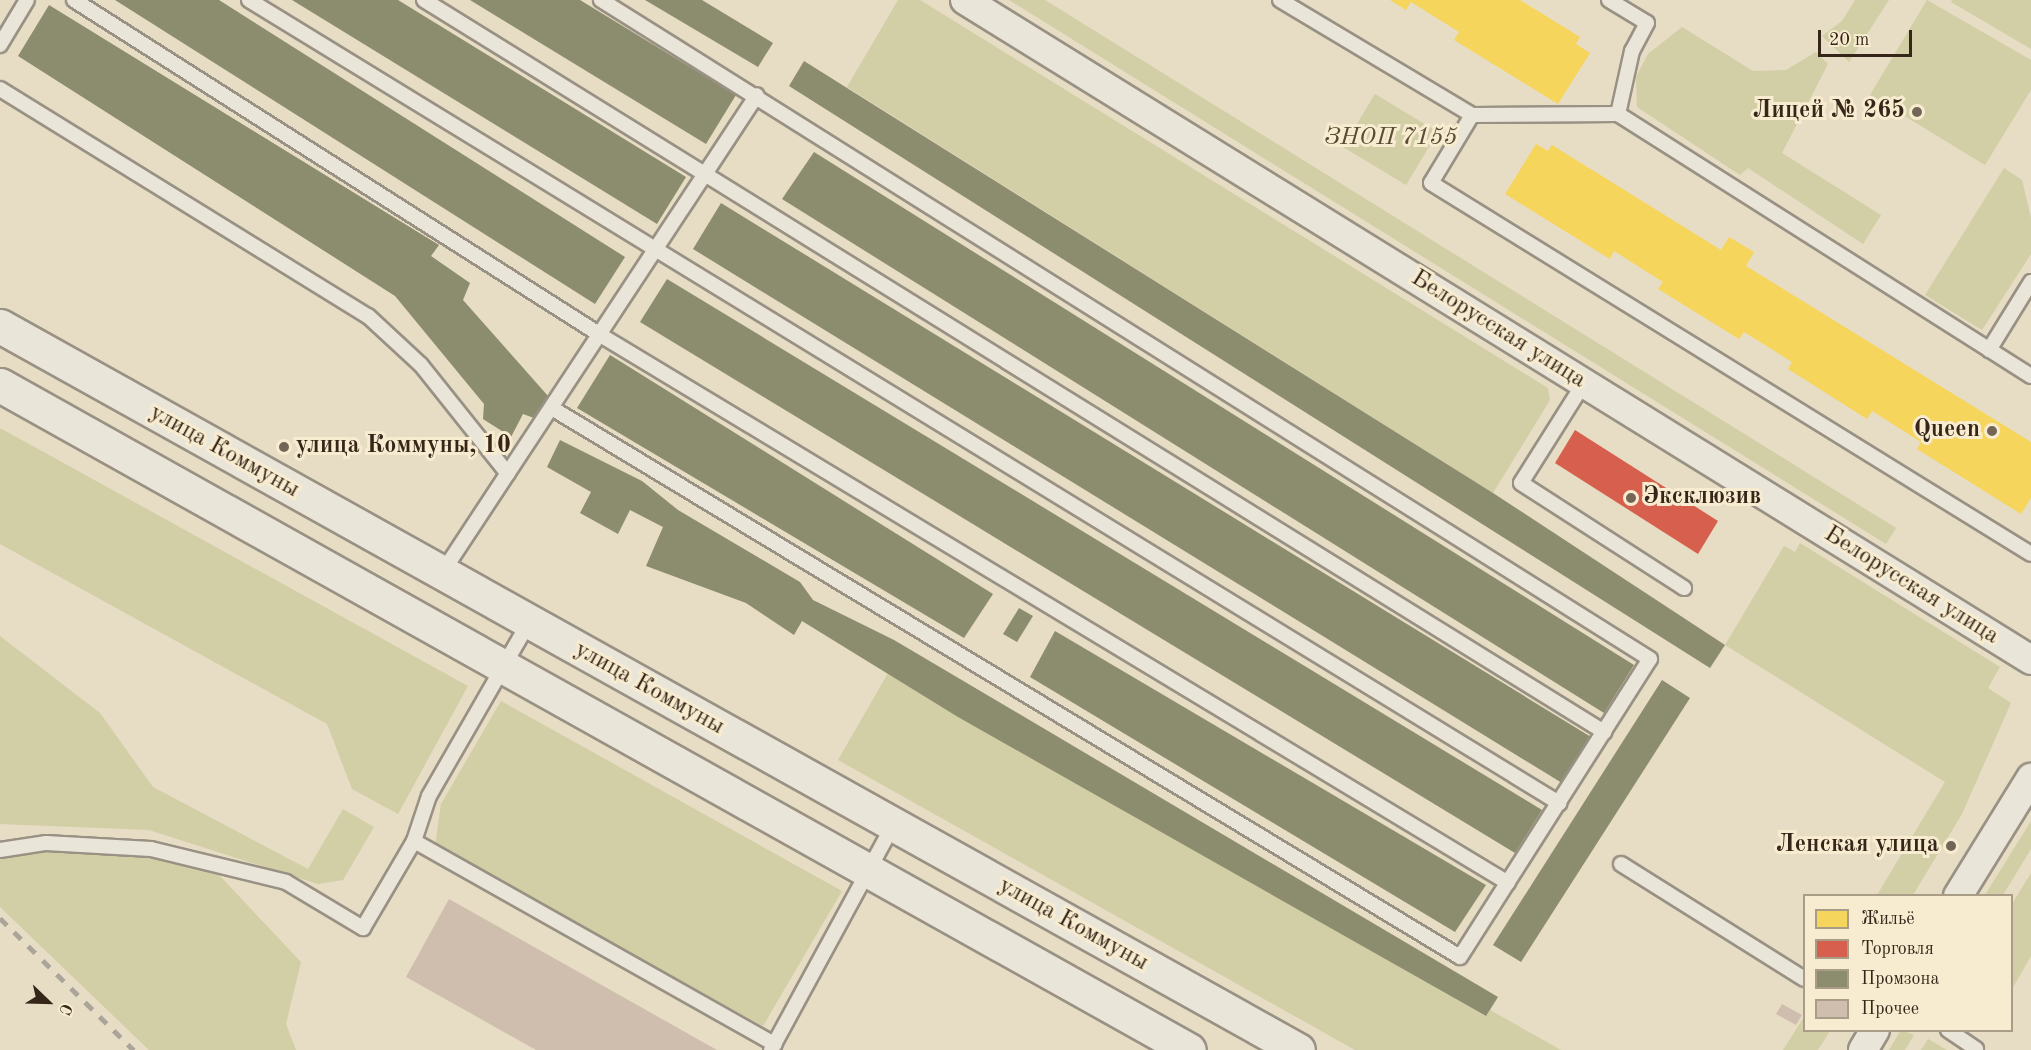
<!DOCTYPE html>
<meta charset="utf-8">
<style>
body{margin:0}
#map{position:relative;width:2031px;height:1050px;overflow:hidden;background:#e7dcc4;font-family:"Old Standard TT",serif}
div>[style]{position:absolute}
.green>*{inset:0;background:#d2cea5}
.homes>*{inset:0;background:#f6d55c}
.shops>*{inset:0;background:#d6604d}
.industry>*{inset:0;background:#8c8c6e}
.building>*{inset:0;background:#cfbeae}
.roads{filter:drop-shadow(2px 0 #999183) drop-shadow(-2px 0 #999183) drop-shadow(0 2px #999183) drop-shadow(0 -2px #999183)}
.lane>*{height:14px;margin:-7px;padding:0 7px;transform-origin:7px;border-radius:7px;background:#eae5d9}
.street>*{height:28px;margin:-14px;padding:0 14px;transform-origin:14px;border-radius:14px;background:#eae5d9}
.secondary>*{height:33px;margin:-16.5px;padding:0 16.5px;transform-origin:16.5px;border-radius:16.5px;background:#eae5d9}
.rail>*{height:4.5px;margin-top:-2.25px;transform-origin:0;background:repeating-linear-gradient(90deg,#aaa49a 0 10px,transparent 0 20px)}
.dots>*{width:16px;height:16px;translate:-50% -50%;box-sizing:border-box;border:3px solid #f8ecd0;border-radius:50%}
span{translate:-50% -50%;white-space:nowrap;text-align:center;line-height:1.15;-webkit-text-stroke:6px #f8ecd0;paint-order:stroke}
.poi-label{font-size:24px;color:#36261a;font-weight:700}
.right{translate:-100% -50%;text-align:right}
.left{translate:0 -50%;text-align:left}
.park-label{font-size:24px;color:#594d36;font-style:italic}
.street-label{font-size:24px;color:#36261a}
.legend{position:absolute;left:1803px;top:894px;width:210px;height:138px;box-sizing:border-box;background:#f8ecd0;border:2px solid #aa9d87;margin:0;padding:8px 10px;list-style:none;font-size:18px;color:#36261a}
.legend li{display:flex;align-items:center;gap:12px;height:30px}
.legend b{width:30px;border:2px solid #aa9d87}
.north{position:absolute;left:18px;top:972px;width:60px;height:60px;-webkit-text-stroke:4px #f8ecd0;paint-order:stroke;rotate:113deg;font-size:16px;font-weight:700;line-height:24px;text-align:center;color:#36261a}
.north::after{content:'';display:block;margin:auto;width:21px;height:27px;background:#36261a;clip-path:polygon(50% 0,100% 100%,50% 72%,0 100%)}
.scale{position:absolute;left:1818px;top:30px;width:94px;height:27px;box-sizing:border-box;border:3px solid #36261a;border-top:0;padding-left:8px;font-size:18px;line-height:21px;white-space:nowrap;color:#36261a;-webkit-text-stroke:4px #f8ecd0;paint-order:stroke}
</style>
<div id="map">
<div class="green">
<i style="clip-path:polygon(898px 0,920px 0,1548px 388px,1550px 400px,1493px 493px,847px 87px)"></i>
<i style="clip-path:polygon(1009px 0,1045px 0,1896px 528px,1886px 544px)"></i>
<i style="clip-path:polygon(1855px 0,1889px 0,1849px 62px,1822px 36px,1842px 21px)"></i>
<i style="clip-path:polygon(1927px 0,2031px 60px,2031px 90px,1985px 165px,1870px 95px)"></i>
<i style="clip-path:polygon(2031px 0,2031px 49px,1951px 2px,1952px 0)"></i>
<i style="clip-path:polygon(1682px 27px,1753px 71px,1786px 70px,1816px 52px,1828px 64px,1782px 153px,1881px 215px,1863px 244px,1748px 168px,1740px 175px,1637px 107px,1636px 77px,1648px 54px)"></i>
<i style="clip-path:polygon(1375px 94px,1438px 132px,1406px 185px,1343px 147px)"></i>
<i style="clip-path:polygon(2004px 168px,2022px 180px,2031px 218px,2031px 254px,1982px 330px,1925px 295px)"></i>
<i style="clip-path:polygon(0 428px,468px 686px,398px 814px,352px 789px,327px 724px,0 544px)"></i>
<i style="clip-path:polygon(1800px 543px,2000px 667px,1988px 688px,2011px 703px,1962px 814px,1913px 895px,1877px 895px,1945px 782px,1725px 645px,1784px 546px,1795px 552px)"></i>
<i style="clip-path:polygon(0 636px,100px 713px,153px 787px,308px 869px,343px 809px,374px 827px,343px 880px,318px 884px,149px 830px,0 824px)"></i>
<i style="clip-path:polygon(888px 673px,1485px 1016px,1490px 1010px,1561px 1050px,1355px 1050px,838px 760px)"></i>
<i style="clip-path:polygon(501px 701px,842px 891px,763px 1026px,435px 846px,441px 804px)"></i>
<i style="clip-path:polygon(2031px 821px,2031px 849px,2003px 895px,1985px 895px)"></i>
<i style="clip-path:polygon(44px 849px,152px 856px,219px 875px,301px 962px,286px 1024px,296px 1050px,149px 1050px,0 907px,0 857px)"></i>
<i style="clip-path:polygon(2031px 873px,2031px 956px,2012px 989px,2012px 904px)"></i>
<i style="clip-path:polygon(1804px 1017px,1804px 1030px,1830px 1031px,1818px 1050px,1783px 1050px)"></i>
<i style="clip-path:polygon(1901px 1030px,1914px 1035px,1905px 1050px,1889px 1050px)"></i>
<i style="clip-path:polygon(1928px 1039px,1947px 1050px,1921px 1050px)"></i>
</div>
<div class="homes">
<i style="clip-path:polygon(1390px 0,1520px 0,1580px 37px,1576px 44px,1590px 53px,1558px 104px,1454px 40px,1459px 32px,1411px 2px,1406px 10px)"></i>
<i style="clip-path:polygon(1536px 144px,1548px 151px,1552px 145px,1721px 250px,1729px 237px,1754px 252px,1746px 266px,2031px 442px,2031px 498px,2021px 514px,1917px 449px,1921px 442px,1872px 411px,1867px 419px,1788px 369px,1792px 362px,1744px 332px,1739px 339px,1658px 289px,1663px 282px,1614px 251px,1610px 259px,1505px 194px)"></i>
</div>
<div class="shops">
<i style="clip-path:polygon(1575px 430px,1718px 521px,1698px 554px,1555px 463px)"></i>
</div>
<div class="industry">
<i style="clip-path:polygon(115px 0,219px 0,625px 257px,595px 304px)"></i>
<i style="clip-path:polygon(292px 0,398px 0,686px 177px,657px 224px)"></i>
<i style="clip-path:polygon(470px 0,580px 0,736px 95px,706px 144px)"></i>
<i style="clip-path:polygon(645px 0,702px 0,773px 43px,758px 67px)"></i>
<i style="clip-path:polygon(49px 5px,439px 245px,431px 256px,470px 283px,463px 300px,548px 396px,534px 418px,523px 414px,511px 437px,483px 419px,484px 404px,395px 296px,18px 56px)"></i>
<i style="clip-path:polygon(804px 61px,1493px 493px,1725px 645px,1710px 668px,789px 86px)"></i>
<i style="clip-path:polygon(814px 152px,1634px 665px,1604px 713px,782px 199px)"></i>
<i style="clip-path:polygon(721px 203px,1591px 737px,1562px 783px,693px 249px)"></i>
<i style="clip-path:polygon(667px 279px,1542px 810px,1515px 853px,640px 322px)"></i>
<i style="clip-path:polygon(610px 355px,993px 594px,964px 638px,577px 408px)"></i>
<i style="clip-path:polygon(560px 440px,642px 481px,678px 510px,800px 582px,813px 600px,894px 640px,1498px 997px,1486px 1016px,958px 717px,802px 621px,794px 635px,746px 603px,646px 566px,663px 527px,630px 510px,618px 534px,580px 513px,591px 492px,547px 467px)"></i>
<i style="clip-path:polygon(1019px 608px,1033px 616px,1017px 642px,1003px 634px)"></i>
<i style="clip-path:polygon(1055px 631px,1486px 885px,1455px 932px,1030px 677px)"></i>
<i style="clip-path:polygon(1662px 680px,1690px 698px,1521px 962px,1493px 945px)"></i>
</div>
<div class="building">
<i style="clip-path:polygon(449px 899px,717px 1050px,536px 1050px,406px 977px)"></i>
<i style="clip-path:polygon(1782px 1004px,1802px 1015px,1796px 1025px,1776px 1014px)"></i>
</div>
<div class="roads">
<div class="lane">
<i style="left:74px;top:0;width:626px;rotate:32.47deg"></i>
<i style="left:602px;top:336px;width:1058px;rotate:31.12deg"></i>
<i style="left:249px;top:0;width:1537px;rotate:31.51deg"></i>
<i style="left:424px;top:0;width:1389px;rotate:31.81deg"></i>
<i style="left:1280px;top:0;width:224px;rotate:30.9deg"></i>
<i style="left:1472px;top:115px;width:146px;rotate:-0.4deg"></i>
<i style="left:1618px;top:114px;width:489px;rotate:32.4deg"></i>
<i style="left:1609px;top:0;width:44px;rotate:31.2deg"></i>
<i style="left:1647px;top:23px;width:32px;rotate:118deg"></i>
<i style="left:1632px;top:51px;width:65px;rotate:102.5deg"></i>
<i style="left:0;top:45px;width:52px;rotate:-59deg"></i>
<i style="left:0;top:89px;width:432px;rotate:31.7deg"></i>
<i style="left:368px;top:316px;width:72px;rotate:42.8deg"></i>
<i style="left:421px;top:365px;width:139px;rotate:51.4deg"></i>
<i style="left:1472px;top:115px;width:79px;rotate:121.1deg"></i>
<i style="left:1431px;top:183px;width:705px;rotate:31.73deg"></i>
<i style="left:1989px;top:350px;width:80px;rotate:-58.3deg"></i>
<i style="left:1584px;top:383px;width:118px;rotate:122.2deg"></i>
<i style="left:1521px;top:483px;width:194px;rotate:32.8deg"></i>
<i style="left:555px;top:410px;width:1057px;rotate:31.15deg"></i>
<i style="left:1460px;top:957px;width:353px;rotate:-57.5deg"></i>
<i style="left:1650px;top:659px;width:1239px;rotate:-147.86deg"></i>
<i style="left:442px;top:573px;width:572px;rotate:-56.62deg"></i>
<i style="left:414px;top:841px;width:414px;rotate:29.4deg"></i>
<i style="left:0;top:850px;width:47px;rotate:-8.7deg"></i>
<i style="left:46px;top:843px;width:105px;rotate:3.3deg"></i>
<i style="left:151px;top:849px;width:139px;rotate:13.7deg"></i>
<i style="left:286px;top:882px;width:90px;rotate:30.9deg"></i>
<i style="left:363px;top:928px;width:101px;rotate:-59.6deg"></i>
<i style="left:414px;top:841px;width:47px;rotate:-71.6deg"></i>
<i style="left:429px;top:796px;width:201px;rotate:-60.1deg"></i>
<i style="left:1621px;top:864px;width:216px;rotate:32.1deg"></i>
<i style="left:1948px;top:1030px;width:34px;rotate:34deg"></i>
<i style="left:771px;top:1050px;width:256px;rotate:-61.5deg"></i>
</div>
<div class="street">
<i style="left:965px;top:0;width:1254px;rotate:31.76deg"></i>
<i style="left:1958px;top:896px;width:139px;rotate:-58.3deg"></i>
<i style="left:1863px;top:1050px;width:23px;rotate:-59deg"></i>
</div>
<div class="secondary">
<i style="left:0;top:326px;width:1486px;rotate:29.15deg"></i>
<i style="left:0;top:385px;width:1362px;rotate:29.22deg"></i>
</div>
</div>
<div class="rail">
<i style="left:0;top:918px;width:188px;rotate:44.6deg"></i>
</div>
<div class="dots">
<i style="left:1917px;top:112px;background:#746656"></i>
<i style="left:1992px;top:431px;background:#746656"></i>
<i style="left:284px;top:447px;background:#746656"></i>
<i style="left:1631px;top:498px;background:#746656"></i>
<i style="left:1951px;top:846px;background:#746656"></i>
</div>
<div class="poi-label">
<span class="right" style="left:1905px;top:112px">Лицей № 265</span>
<span class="right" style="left:1980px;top:431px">Queen</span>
<span class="left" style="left:296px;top:447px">улица Коммуны, 10</span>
<span class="left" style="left:1643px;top:498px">Эксклюзив</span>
<span class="right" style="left:1939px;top:846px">Ленская улица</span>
</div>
<div class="park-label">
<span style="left:1391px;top:139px">ЗНОП 7155</span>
</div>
<div class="street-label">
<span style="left:1498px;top:330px;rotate:32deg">Белорусская улица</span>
<span style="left:224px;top:452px;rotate:29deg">улица Коммуны</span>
<span style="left:1911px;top:586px;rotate:32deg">Белорусская улица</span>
<span style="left:649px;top:689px;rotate:29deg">улица Коммуны</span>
<span style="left:1073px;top:925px;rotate:29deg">улица Коммуны</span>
</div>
<ul class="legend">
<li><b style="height:16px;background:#f6d55c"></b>Жильё</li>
<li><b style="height:16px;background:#d6604d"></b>Торговля</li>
<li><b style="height:16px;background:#8c8c6e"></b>Промзона</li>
<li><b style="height:16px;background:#cfbeae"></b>Прочее</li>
</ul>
<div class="north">С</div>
<div class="scale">20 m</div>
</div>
